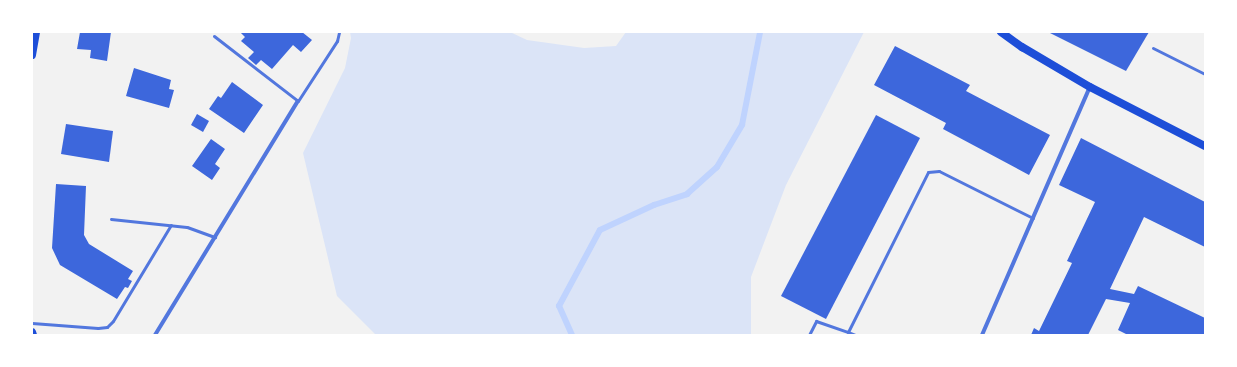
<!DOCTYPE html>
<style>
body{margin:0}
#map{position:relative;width:1237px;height:367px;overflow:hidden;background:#f2f2f2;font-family:Ubuntu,sans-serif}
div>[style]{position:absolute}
.green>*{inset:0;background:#dbe4f7}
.stream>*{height:6px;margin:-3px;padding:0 3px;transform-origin:3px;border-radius:3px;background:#bfd3fe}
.building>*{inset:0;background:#3d67dc}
.service>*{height:3px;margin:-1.5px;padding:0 1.5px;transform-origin:1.5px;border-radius:1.5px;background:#5277de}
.minor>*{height:4px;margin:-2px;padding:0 2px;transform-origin:2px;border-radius:2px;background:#5277de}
.secondary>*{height:8px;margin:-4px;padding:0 4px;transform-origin:4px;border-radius:4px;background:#1d4ed8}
span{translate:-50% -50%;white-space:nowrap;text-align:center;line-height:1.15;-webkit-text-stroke:3px #fff;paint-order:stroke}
.frame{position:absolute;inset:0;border:33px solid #fff;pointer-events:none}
</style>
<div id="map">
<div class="green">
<i style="clip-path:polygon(350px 32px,510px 32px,527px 40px,584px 48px,616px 46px,626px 32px,864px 32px,786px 185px,751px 277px,751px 335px,376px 335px,337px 296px,303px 153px,345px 68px,351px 38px)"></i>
</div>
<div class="stream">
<i style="left:572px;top:335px;width:32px;rotate:-114deg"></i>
<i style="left:559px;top:306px;width:86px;rotate:-61.7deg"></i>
<i style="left:600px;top:230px;width:60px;rotate:-24.8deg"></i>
<i style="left:654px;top:205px;width:35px;rotate:-18deg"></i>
<i style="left:687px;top:194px;width:40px;rotate:-42deg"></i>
<i style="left:717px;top:167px;width:49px;rotate:-59.2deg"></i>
<i style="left:742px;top:125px;width:95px;rotate:-79deg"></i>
</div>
<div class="building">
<i style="clip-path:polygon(80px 32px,111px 32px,107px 61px,90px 58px,91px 50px,77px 49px)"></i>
<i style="clip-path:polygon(240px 32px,302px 32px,312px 40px,301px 52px,293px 45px,272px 69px,261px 60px,256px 65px,248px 58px,254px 52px,241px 41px,245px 37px)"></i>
<i style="clip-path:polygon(1048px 32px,1149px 32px,1126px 71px)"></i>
<i style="clip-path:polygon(895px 46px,970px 85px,966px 91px,1050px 135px,1029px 175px,943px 129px,946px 123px,874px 85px)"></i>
<i style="clip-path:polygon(134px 68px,171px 80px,169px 89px,174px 90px,169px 108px,126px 96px)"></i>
<i style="clip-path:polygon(232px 82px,263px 105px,244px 133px,209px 109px,218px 96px,221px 98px)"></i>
<i style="clip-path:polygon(197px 114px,209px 121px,203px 132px,191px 125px)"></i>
<i style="clip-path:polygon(876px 115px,920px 138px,826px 319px,781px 296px)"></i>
<i style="clip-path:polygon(66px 124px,113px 131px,109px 162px,61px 154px)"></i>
<i style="clip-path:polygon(1081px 138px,1205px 202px,1205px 247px,1144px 217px,1110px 289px,1134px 294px,1138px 286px,1205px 318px,1205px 335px,1128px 335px,1118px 330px,1130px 303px,1106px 299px,1088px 335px,1031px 335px,1034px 328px,1039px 331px,1072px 263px,1067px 261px,1095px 202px,1059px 185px)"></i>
<i style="clip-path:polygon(211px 139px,225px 149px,215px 164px,220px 168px,212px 180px,192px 166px)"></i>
<i style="clip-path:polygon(56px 184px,86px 186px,84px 235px,89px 244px,133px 271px,128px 279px,132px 281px,128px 288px,125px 287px,117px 299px,60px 265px,52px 248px)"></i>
</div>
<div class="service">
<i style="left:214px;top:36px;width:106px;rotate:37.7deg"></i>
<i style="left:298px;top:101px;width:72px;rotate:-57deg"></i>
<i style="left:337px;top:41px;width:9px;rotate:-77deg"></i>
<i style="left:1153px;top:48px;width:58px;rotate:26.6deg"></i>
<i style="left:111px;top:219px;width:76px;rotate:6deg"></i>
<i style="left:187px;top:227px;width:30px;rotate:20deg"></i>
<i style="left:32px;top:323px;width:66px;rotate:4.3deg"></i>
<i style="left:98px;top:328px;width:9px;rotate:-6deg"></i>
<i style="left:107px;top:327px;width:8px;rotate:-45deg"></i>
<i style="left:113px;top:321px;width:112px;rotate:-58.9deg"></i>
<i style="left:809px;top:335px;width:16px;rotate:-63deg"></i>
<i style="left:816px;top:321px;width:34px;rotate:19deg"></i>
<i style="left:855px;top:335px;width:8px;rotate:-157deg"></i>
<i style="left:848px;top:332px;width:179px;rotate:-63.4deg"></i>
<i style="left:928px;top:172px;width:11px;rotate:-5deg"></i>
<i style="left:939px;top:171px;width:105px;rotate:26.6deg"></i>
</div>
<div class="minor">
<i style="left:155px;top:335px;width:274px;rotate:-58.6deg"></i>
<i style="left:982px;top:335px;width:270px;rotate:-66.5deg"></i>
</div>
<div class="secondary">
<i style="left:1001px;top:32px;width:26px;rotate:36deg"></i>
<i style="left:1022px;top:47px;width:79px;rotate:30.5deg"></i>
<i style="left:1090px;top:87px;width:129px;rotate:27.2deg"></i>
<i style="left:32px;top:55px;width:23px;rotate:-80deg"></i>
<i style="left:32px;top:332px;width:3px;rotate:72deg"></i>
</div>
<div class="frame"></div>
</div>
